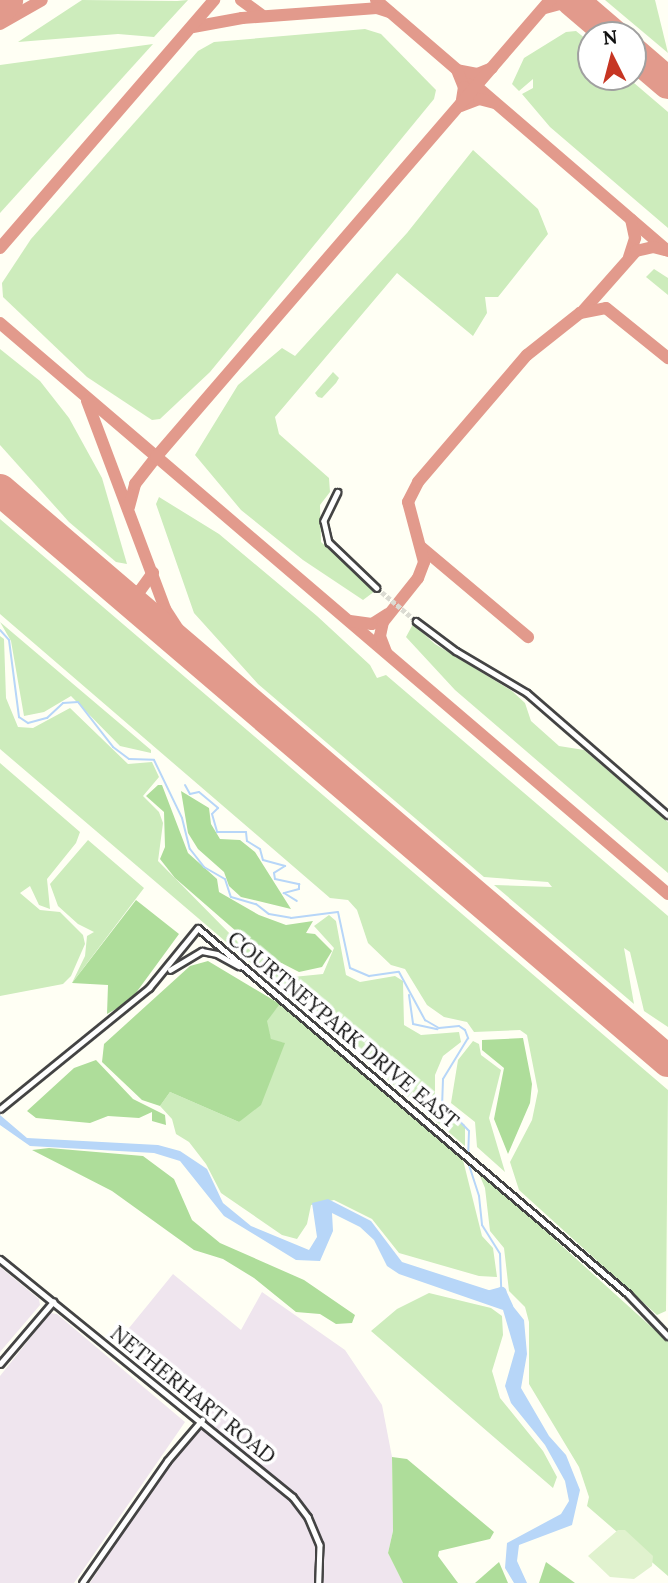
<!DOCTYPE html>
<style>
body{margin:0}
#map{position:relative;width:668px;height:1583px;overflow:hidden;background:#fffff4;font-family:Lora,serif}
div>[style]{position:absolute}
.industrial>*{inset:0;background:#efe5ee}
.green>*{inset:0;background:#cdecbc}
.forest>*{inset:0;background:#aedd9a}
.pitch>*{inset:0;background:#e0f2ce}
.water>*{inset:0;background:#b7d6f8}
.stream>*{height:2px;margin:-1px;padding:0 1px;transform-origin:1px;border-radius:1px;background:#b7d6f8}
.river>*{height:9px;margin:-4.5px;padding:0 4.5px;transform-origin:4.5px;border-radius:4.5px;background:#b7d6f8}
.taxiway>*{height:12px;margin:-6px;padding:0 6px;transform-origin:6px;border-radius:6px;background:#e29a8c}
.runway>*{height:32px;margin:-16px;padding:0 16px;transform-origin:16px;border-radius:16px;background:#e29a8c}
.minor-tunnel>*{height:4.5px;margin-top:-2.25px;transform-origin:0;background:repeating-linear-gradient(90deg,#dbdbd2 0 4.5px,transparent 0 6.5px)}
.roads{filter:drop-shadow(2px 0 #444) drop-shadow(-2px 0 #444) drop-shadow(0 2px #444) drop-shadow(0 -2px #444)}
.minor>*{height:4.5px;margin:-2.25px;padding:0 2.25px;transform-origin:2.25px;border-radius:2.25px;background:#fff}
span{translate:-50% -50%;white-space:nowrap;text-align:center;line-height:1.15;-webkit-text-stroke:7px #fff;paint-order:stroke}
.street-label{font-size:21px;color:#111}
.north{position:absolute;left:577px;top:21px;width:70px;height:70px;box-sizing:border-box;background:#fff;border:2px solid #a0a0a0;border-radius:50%;rotate:354deg;font-size:19px;font-weight:700;line-height:28px;text-align:center;color:#111}
.north::after{content:'';display:block;margin:auto;width:24px;height:32px;background:#c63523;clip-path:polygon(50% 0,100% 100%,50% 72%,0 100%)}
</style>
<div id="map">
<div class="industrial">
<i style="clip-path:polygon(0 1267px,39px 1299px,40px 1305px,0 1352px)"></i>
<i style="clip-path:polygon(173px 1274px,241px 1330px,262px 1292px,345px 1350px,382px 1405px,392px 1457px,393px 1531px,388px 1553px,403px 1583px,90px 1583px,146px 1496px,206px 1417px,116px 1344px)"></i>
<i style="clip-path:polygon(50px 1313px,57px 1314px,185px 1422px,74px 1583px,0 1583px,0 1376px)"></i>
</div>
<div class="green">
<i style="clip-path:polygon(82px 0,177px 1px,188px 0,154px 37px,118px 34px,18px 42px)"></i>
<i style="clip-path:polygon(605px 0,655px 0,668px 53px)"></i>
<i style="clip-path:polygon(365px 29px,381px 34px,436px 90px,434px 99px,210px 372px,160px 419px,152px 420px,87px 377px,3px 297px,2px 283px,31px 239px,198px 51px,214px 42px)"></i>
<i style="clip-path:polygon(576px 31px,591px 43px,591px 77px,627px 77px,668px 112px,668px 228px,550px 127px,522px 94px,533px 88px,533px 79px,519px 91px,512px 84px,524px 58px,566px 32px)"></i>
<i style="clip-path:polygon(153px 44px,0 213px,0 65px)"></i>
<i style="clip-path:polygon(473px 150px,538px 209px,548px 234px,498px 297px,485px 297px,487px 313px,473px 336px,397px 273px,275px 417px,279px 434px,329px 478px,330px 492px,320px 505px,321px 542px,375px 591px,363px 600px,303px 560px,241px 510px,195px 455px,238px 385px,282px 348px,295px 356px,407px 233px)"></i>
<i style="clip-path:polygon(654px 269px,668px 278px,668px 295px,646px 277px)"></i>
<i style="clip-path:polygon(0 349px,40px 381px,69px 418px,102px 478px,127px 564px,116px 562px,69px 522px,0 445px)"></i>
<i style="clip-path:polygon(333px 372px,339px 378px,336px 383px,322px 398px,318px 397px,315px 393px)"></i>
<i style="clip-path:polygon(159px 497px,219px 534px,317px 616px,370px 665px,377px 678px,386px 675px,668px 916px,668px 1027px,644px 1011px,630px 952px,624px 948px,634px 1004px,494px 885px,552px 887px,548px 882px,484px 877px,258px 684px,194px 613px,156px 504px)"></i>
<i style="clip-path:polygon(0 519px,668px 1090px,666px 1311px,657px 1315px,519px 1190px,510px 1162px,532px 1120px,538px 1091px,527px 1035px,520px 1030px,474px 1032px,467px 1022px,444px 1017px,427px 1005px,405px 969px,391px 965px,368px 943px,357px 910px,348px 900px,330px 898px,0 614px)"></i>
<i style="clip-path:polygon(0 622px,151px 750px,151px 753px,120px 746px,71px 696px,44px 712px,24px 716px,11px 641px)"></i>
<i style="clip-path:polygon(413px 624px,435px 644px,512px 691px,525px 703px,531px 721px,559px 746px,584px 750px,668px 822px,668px 873px,455px 690px,406px 637px)"></i>
<i style="clip-path:polygon(0 636px,4px 639px,6px 698px,18px 727px,33px 728px,70px 708px,128px 764px,152px 762px,159px 777px,143px 796px,159px 812px,163px 823px,158px 861px,239px 943px,293px 977px,323px 974px,334px 948px,314px 926px,329px 915px,336px 921px,346px 975px,360px 982px,395px 976px,403px 981px,404px 1025px,421px 1035px,459px 1032px,461px 1042px,443px 1056px,435px 1075px,435px 1105px,465px 1125px,465px 1146px,0 749px)"></i>
<i style="clip-path:polygon(0 763px,80px 832px,76px 843px,47px 879px,50px 909px,39px 905px,30px 886px,20px 893px,40px 910px,60px 912px,83px 935px,85px 944px,71px 976px,63px 984px,0 996px)"></i>
<i style="clip-path:polygon(88px 840px,144px 888px,72px 983px,85px 956px,87px 936px,94px 932px,78px 924px,58px 906px,50px 884px)"></i>
<i style="clip-path:polygon(280px 1004px,462px 1156px,482px 1236px,493px 1248px,497px 1277px,479px 1276px,399px 1253px,372px 1219px,334px 1200px,311px 1205px,307px 1224px,297px 1239px,282px 1235px,221px 1193px,206px 1164px,189px 1142px,176px 1134px,172px 1119px,160px 1106px,170px 1092px,239px 1122px,263px 1096px,284px 1043px,271px 1040px,266px 1021px)"></i>
<i style="clip-path:polygon(473px 1041px,479px 1044px,481px 1055px,501px 1070px,489px 1118px,505px 1172px,477px 1147px,475px 1122px,451px 1103px,458px 1060px)"></i>
<i style="clip-path:polygon(477px 1169px,668px 1342px,668px 1576px,587px 1506px,589px 1497px,579px 1467px,529px 1384px,529px 1322px,525px 1307px,509px 1291px,504px 1248px,490px 1231px,485px 1188px)"></i>
<i style="clip-path:polygon(429px 1293px,491px 1308px,502px 1316px,503px 1335px,492px 1371px,500px 1398px,543px 1451px,557px 1477px,553px 1488px,371px 1331px,397px 1309px)"></i>
</div>
<div class="forest">
<i style="clip-path:polygon(158px 785px,162px 785px,188px 853px,217px 879px,219px 892px,259px 915px,286px 925px,313px 921px,306px 933px,315px 934px,332px 951px,322px 967px,299px 972px,260px 952px,175px 878px,160px 859px,165px 847px,164px 812px,146px 796px)"></i>
<i style="clip-path:polygon(181px 791px,209px 808px,211px 824px,220px 839px,240px 840px,255px 852px,291px 909px,241px 897px,229px 886px,224px 872px,198px 849px,188px 833px)"></i>
<i style="clip-path:polygon(136px 900px,179px 934px,130px 1001px,107px 1014px,108px 985px,72px 983px)"></i>
<i style="clip-path:polygon(208px 961px,280px 1004px,267px 1021px,271px 1039px,285px 1043px,261px 1105px,239px 1122px,170px 1092px,160px 1106px,142px 1100px,102px 1062px,104px 1044px,190px 966px)"></i>
<i style="clip-path:polygon(523px 1038px,532px 1084px,530px 1103px,508px 1154px,494px 1119px,504px 1068px,482px 1050px,482px 1040px)"></i>
<i style="clip-path:polygon(96px 1060px,133px 1099px,165px 1115px,166px 1125px,152px 1121px,152px 1112px,139px 1118px,108px 1116px,90px 1123px,36px 1118px,27px 1111px,74px 1068px)"></i>
<i style="clip-path:polygon(49px 1148px,143px 1156px,174px 1179px,192px 1220px,220px 1243px,304px 1280px,355px 1315px,352px 1323px,336px 1324px,320px 1314px,296px 1312px,254px 1278px,223px 1259px,194px 1250px,112px 1191px,32px 1150px)"></i>
<i style="clip-path:polygon(392px 1457px,407px 1459px,494px 1532px,490px 1539px,439px 1551px,438px 1556px,458px 1583px,403px 1583px,388px 1553px,393px 1531px)"></i>
<i style="clip-path:polygon(499px 1562px,508px 1583px,475px 1583px)"></i>
<i style="clip-path:polygon(546px 1562px,575px 1583px,539px 1583px)"></i>
</div>
<div class="pitch">
<i style="clip-path:polygon(618px 1530px,625px 1530px,653px 1556px,652px 1566px,634px 1579px,610px 1577px,588px 1556px)"></i>
</div>
<div class="water">
<i style="clip-path:polygon(0 1115px,27px 1138px,158px 1145px,180px 1151px,207px 1169px,223px 1203px,251px 1226px,309px 1250px,317px 1237px,312px 1203px,328px 1199px,371px 1221px,402px 1262px,504px 1295px,524px 1320px,527px 1354px,521px 1388px,549px 1436px,566px 1455px,580px 1490px,572px 1525px,519px 1545px,517px 1561px,527px 1583px,514px 1583px,505px 1568px,507px 1543px,561px 1514px,569px 1501px,565px 1481px,545px 1445px,511px 1403px,505px 1386px,515px 1351px,503px 1310px,399px 1274px,387px 1266px,374px 1240px,360px 1227px,332px 1213px,333px 1231px,320px 1261px,296px 1260px,224px 1216px,180px 1161px,154px 1153px,30px 1146px,0 1125px)"></i>
</div>
<div class="stream">
<i style="left:0;top:630px;width:13px;rotate:48deg"></i>
<i style="left:9px;top:640px;width:78px;rotate:82.6deg"></i>
<i style="left:19px;top:717px;width:11px;rotate:34deg"></i>
<i style="left:28px;top:723px;width:20px;rotate:-15deg"></i>
<i style="left:47px;top:718px;width:22px;rotate:-43deg"></i>
<i style="left:63px;top:703px;width:15px;rotate:-4deg"></i>
<i style="left:78px;top:702px;width:57px;rotate:52.1deg"></i>
<i style="left:113px;top:747px;width:20px;rotate:37deg"></i>
<i style="left:129px;top:759px;width:25px;rotate:2deg"></i>
<i style="left:154px;top:760px;width:64px;rotate:64.2deg"></i>
<i style="left:182px;top:818px;width:32px;rotate:76deg"></i>
<i style="left:190px;top:849px;width:23px;rotate:52deg"></i>
<i style="left:204px;top:867px;width:24px;rotate:30deg"></i>
<i style="left:225px;top:879px;width:19px;rotate:72deg"></i>
<i style="left:231px;top:897px;width:26px;rotate:16deg"></i>
<i style="left:256px;top:904px;width:16px;rotate:38deg"></i>
<i style="left:269px;top:914px;width:22px;rotate:10deg"></i>
<i style="left:291px;top:918px;width:47px;rotate:-7.3deg"></i>
<i style="left:338px;top:912px;width:57px;rotate:77.9deg"></i>
<i style="left:350px;top:968px;width:21px;rotate:23deg"></i>
<i style="left:369px;top:976px;width:30px;rotate:-8deg"></i>
<i style="left:399px;top:972px;width:55px;rotate:61.6deg"></i>
<i style="left:425px;top:1020px;width:16px;rotate:30deg"></i>
<i style="left:439px;top:1028px;width:20px;rotate:-6deg"></i>
<i style="left:459px;top:1026px;width:7px;rotate:34deg"></i>
<i style="left:465px;top:1030px;width:9px;rotate:69deg"></i>
<i style="left:468px;top:1038px;width:48px;rotate:121.4deg"></i>
<i style="left:443px;top:1079px;width:24px;rotate:92deg"></i>
<i style="left:442px;top:1103px;width:39px;rotate:46deg"></i>
<i style="left:469px;top:1131px;width:31px;rotate:92deg"></i>
<i style="left:468px;top:1162px;width:36px;rotate:72deg"></i>
<i style="left:479px;top:1196px;width:29px;rotate:84deg"></i>
<i style="left:482px;top:1225px;width:34px;rotate:58deg"></i>
<i style="left:500px;top:1254px;width:37px;rotate:88deg"></i>
<i style="left:185px;top:785px;width:10px;rotate:61deg"></i>
<i style="left:190px;top:794px;width:9px;rotate:-13deg"></i>
<i style="left:199px;top:792px;width:25px;rotate:40deg"></i>
<i style="left:218px;top:808px;width:8px;rotate:135deg"></i>
<i style="left:212px;top:814px;width:19px;rotate:74deg"></i>
<i style="left:217px;top:832px;width:29px"></i>
<i style="left:246px;top:832px;width:9px;rotate:84deg"></i>
<i style="left:247px;top:841px;width:15px;rotate:32deg"></i>
<i style="left:260px;top:849px;width:11px;rotate:75deg"></i>
<i style="left:263px;top:860px;width:23px;rotate:15deg"></i>
<i style="left:285px;top:866px;width:13px;rotate:148deg"></i>
<i style="left:274px;top:873px;width:6px;rotate:81deg"></i>
<i style="left:275px;top:879px;width:25px;rotate:12deg"></i>
<i style="left:299px;top:884px;width:5px;rotate:90deg"></i>
<i style="left:299px;top:889px;width:16px;rotate:165deg"></i>
<i style="left:284px;top:893px;width:15px;rotate:32deg"></i>
<i style="left:409px;top:995px;width:29px;rotate:82deg"></i>
<i style="left:413px;top:1024px;width:25px;rotate:12deg"></i>
</div>
<div class="river">
<i style="left:486px;top:1295px;width:16px;rotate:-15deg"></i>
<i style="left:501px;top:1291px;width:17px;rotate:65deg"></i>
</div>
<div class="taxiway">
<i style="left:241px;top:0;width:26px;rotate:36deg"></i>
<i style="left:376px;top:0;width:385px;rotate:40.7deg"></i>
<i style="left:545px;top:8px;width:23px;rotate:-15deg"></i>
<i style="left:567px;top:2px;width:18px;rotate:27deg"></i>
<i style="left:0;top:24px;width:48px;rotate:-29.7deg"></i>
<i style="left:193px;top:27px;width:50px;rotate:-10.4deg"></i>
<i style="left:242px;top:18px;width:135px;rotate:-4.2deg"></i>
<i style="left:377px;top:8px;width:13px;rotate:18deg"></i>
<i style="left:492px;top:68px;width:16px;rotate:158deg"></i>
<i style="left:477px;top:74px;width:20px;rotate:-169deg"></i>
<i style="left:457px;top:70px;width:18px;rotate:68deg"></i>
<i style="left:464px;top:87px;width:19px;rotate:99deg"></i>
<i style="left:461px;top:106px;width:19px;rotate:-21deg"></i>
<i style="left:479px;top:99px;width:16px;rotate:14deg"></i>
<i style="left:0;top:248px;width:328px;rotate:-49.2deg"></i>
<i style="left:629px;top:257px;width:20px;rotate:-72deg"></i>
<i style="left:635px;top:238px;width:19px;rotate:-102deg"></i>
<i style="left:582px;top:312px;width:81px;rotate:-48.5deg"></i>
<i style="left:636px;top:251px;width:17px;rotate:-13deg"></i>
<i style="left:653px;top:247px;width:12px;rotate:14deg"></i>
<i style="left:0;top:323px;width:879px;rotate:40.52deg"></i>
<i style="left:87px;top:401px;width:222px;rotate:69.4deg"></i>
<i style="left:165px;top:609px;width:30px;rotate:57deg"></i>
<i style="left:181px;top:634px;width:67px;rotate:47.4deg"></i>
<i style="left:0;top:484px;width:41px;rotate:47deg"></i>
<i style="left:129px;top:507px;width:24px;rotate:-75deg"></i>
<i style="left:135px;top:484px;width:34px;rotate:-52deg"></i>
<i style="left:156px;top:457px;width:603px;rotate:-49.23deg"></i>
<i style="left:421px;top:547px;width:140px;rotate:40.1deg"></i>
<i style="left:116px;top:589px;width:23px;rotate:7deg"></i>
<i style="left:139px;top:592px;width:24px;rotate:-54deg"></i>
<i style="left:350px;top:621px;width:22px;rotate:8deg"></i>
<i style="left:372px;top:624px;width:19px;rotate:-32deg"></i>
<i style="left:386px;top:652px;width:17px;rotate:-111deg"></i>
<i style="left:380px;top:636px;width:14px;rotate:-78deg"></i>
<i style="left:383px;top:622px;width:56px;rotate:-51.5deg"></i>
<i style="left:418px;top:578px;width:17px;rotate:-69deg"></i>
<i style="left:424px;top:562px;width:62px;rotate:-104.9deg"></i>
<i style="left:408px;top:502px;width:22px;rotate:-63deg"></i>
<i style="left:418px;top:482px;width:167px;rotate:-49.4deg"></i>
<i style="left:527px;top:355px;width:68px;rotate:-38.4deg"></i>
<i style="left:580px;top:313px;width:26px;rotate:-11deg"></i>
<i style="left:606px;top:308px;width:80px;rotate:38.9deg"></i>
<i style="left:658px;top:1053px;width:12px;rotate:31deg"></i>
</div>
<div class="runway">
<i style="left:572px;top:0;width:54px;rotate:40.5deg"></i>
<i style="left:0;top:8px;width:11px;rotate:-49deg"></i>
<i style="left:633px;top:53px;width:46px;rotate:40.6deg"></i>
<i style="left:0;top:490px;width:879px;rotate:40.52deg"></i>
</div>
<div class="minor-tunnel">
<i style="left:377px;top:588px;width:51px;rotate:40.2deg"></i>
</div>
<div class="roads">
<div class="minor">
<i style="left:338px;top:492px;width:32px;rotate:116deg"></i>
<i style="left:324px;top:521px;width:22px;rotate:77deg"></i>
<i style="left:329px;top:542px;width:66px;rotate:43.8deg"></i>
<i style="left:416px;top:621px;width:50px;rotate:36.9deg"></i>
<i style="left:456px;top:651px;width:82px;rotate:30.6deg"></i>
<i style="left:527px;top:693px;width:186px;rotate:40.9deg"></i>
<i style="left:170px;top:970px;width:37px;rotate:-31deg"></i>
<i style="left:202px;top:951px;width:15px;rotate:11deg"></i>
<i style="left:217px;top:954px;width:25px;rotate:29deg"></i>
<i style="left:0;top:1109px;width:192px;rotate:-39.1deg"></i>
<i style="left:149px;top:988px;width:77px;rotate:-50.8deg"></i>
<i style="left:198px;top:928px;width:565px;rotate:40.4deg"></i>
<i style="left:628px;top:1294px;width:58px;rotate:46.4deg"></i>
<i style="left:0;top:1259px;width:377px;rotate:39.1deg"></i>
<i style="left:293px;top:1497px;width:25px;rotate:53deg"></i>
<i style="left:308px;top:1517px;width:30px;rotate:67deg"></i>
<i style="left:320px;top:1545px;width:38px;rotate:92deg"></i>
<i style="left:0;top:1364px;width:82px;rotate:-49.5deg"></i>
<i style="left:82px;top:1583px;width:149px;rotate:-55.1deg"></i>
<i style="left:167px;top:1461px;width:54px;rotate:-49.5deg"></i>
</div>
</div>
<div class="street-label">
<span style="left:343px;top:1030px;rotate:40deg">COURTNEYPARK DRIVE EAST</span>
<span style="left:193px;top:1395px;rotate:39deg">NETHERHART ROAD</span>
</div>
<div class="north">N</div>
</div>
